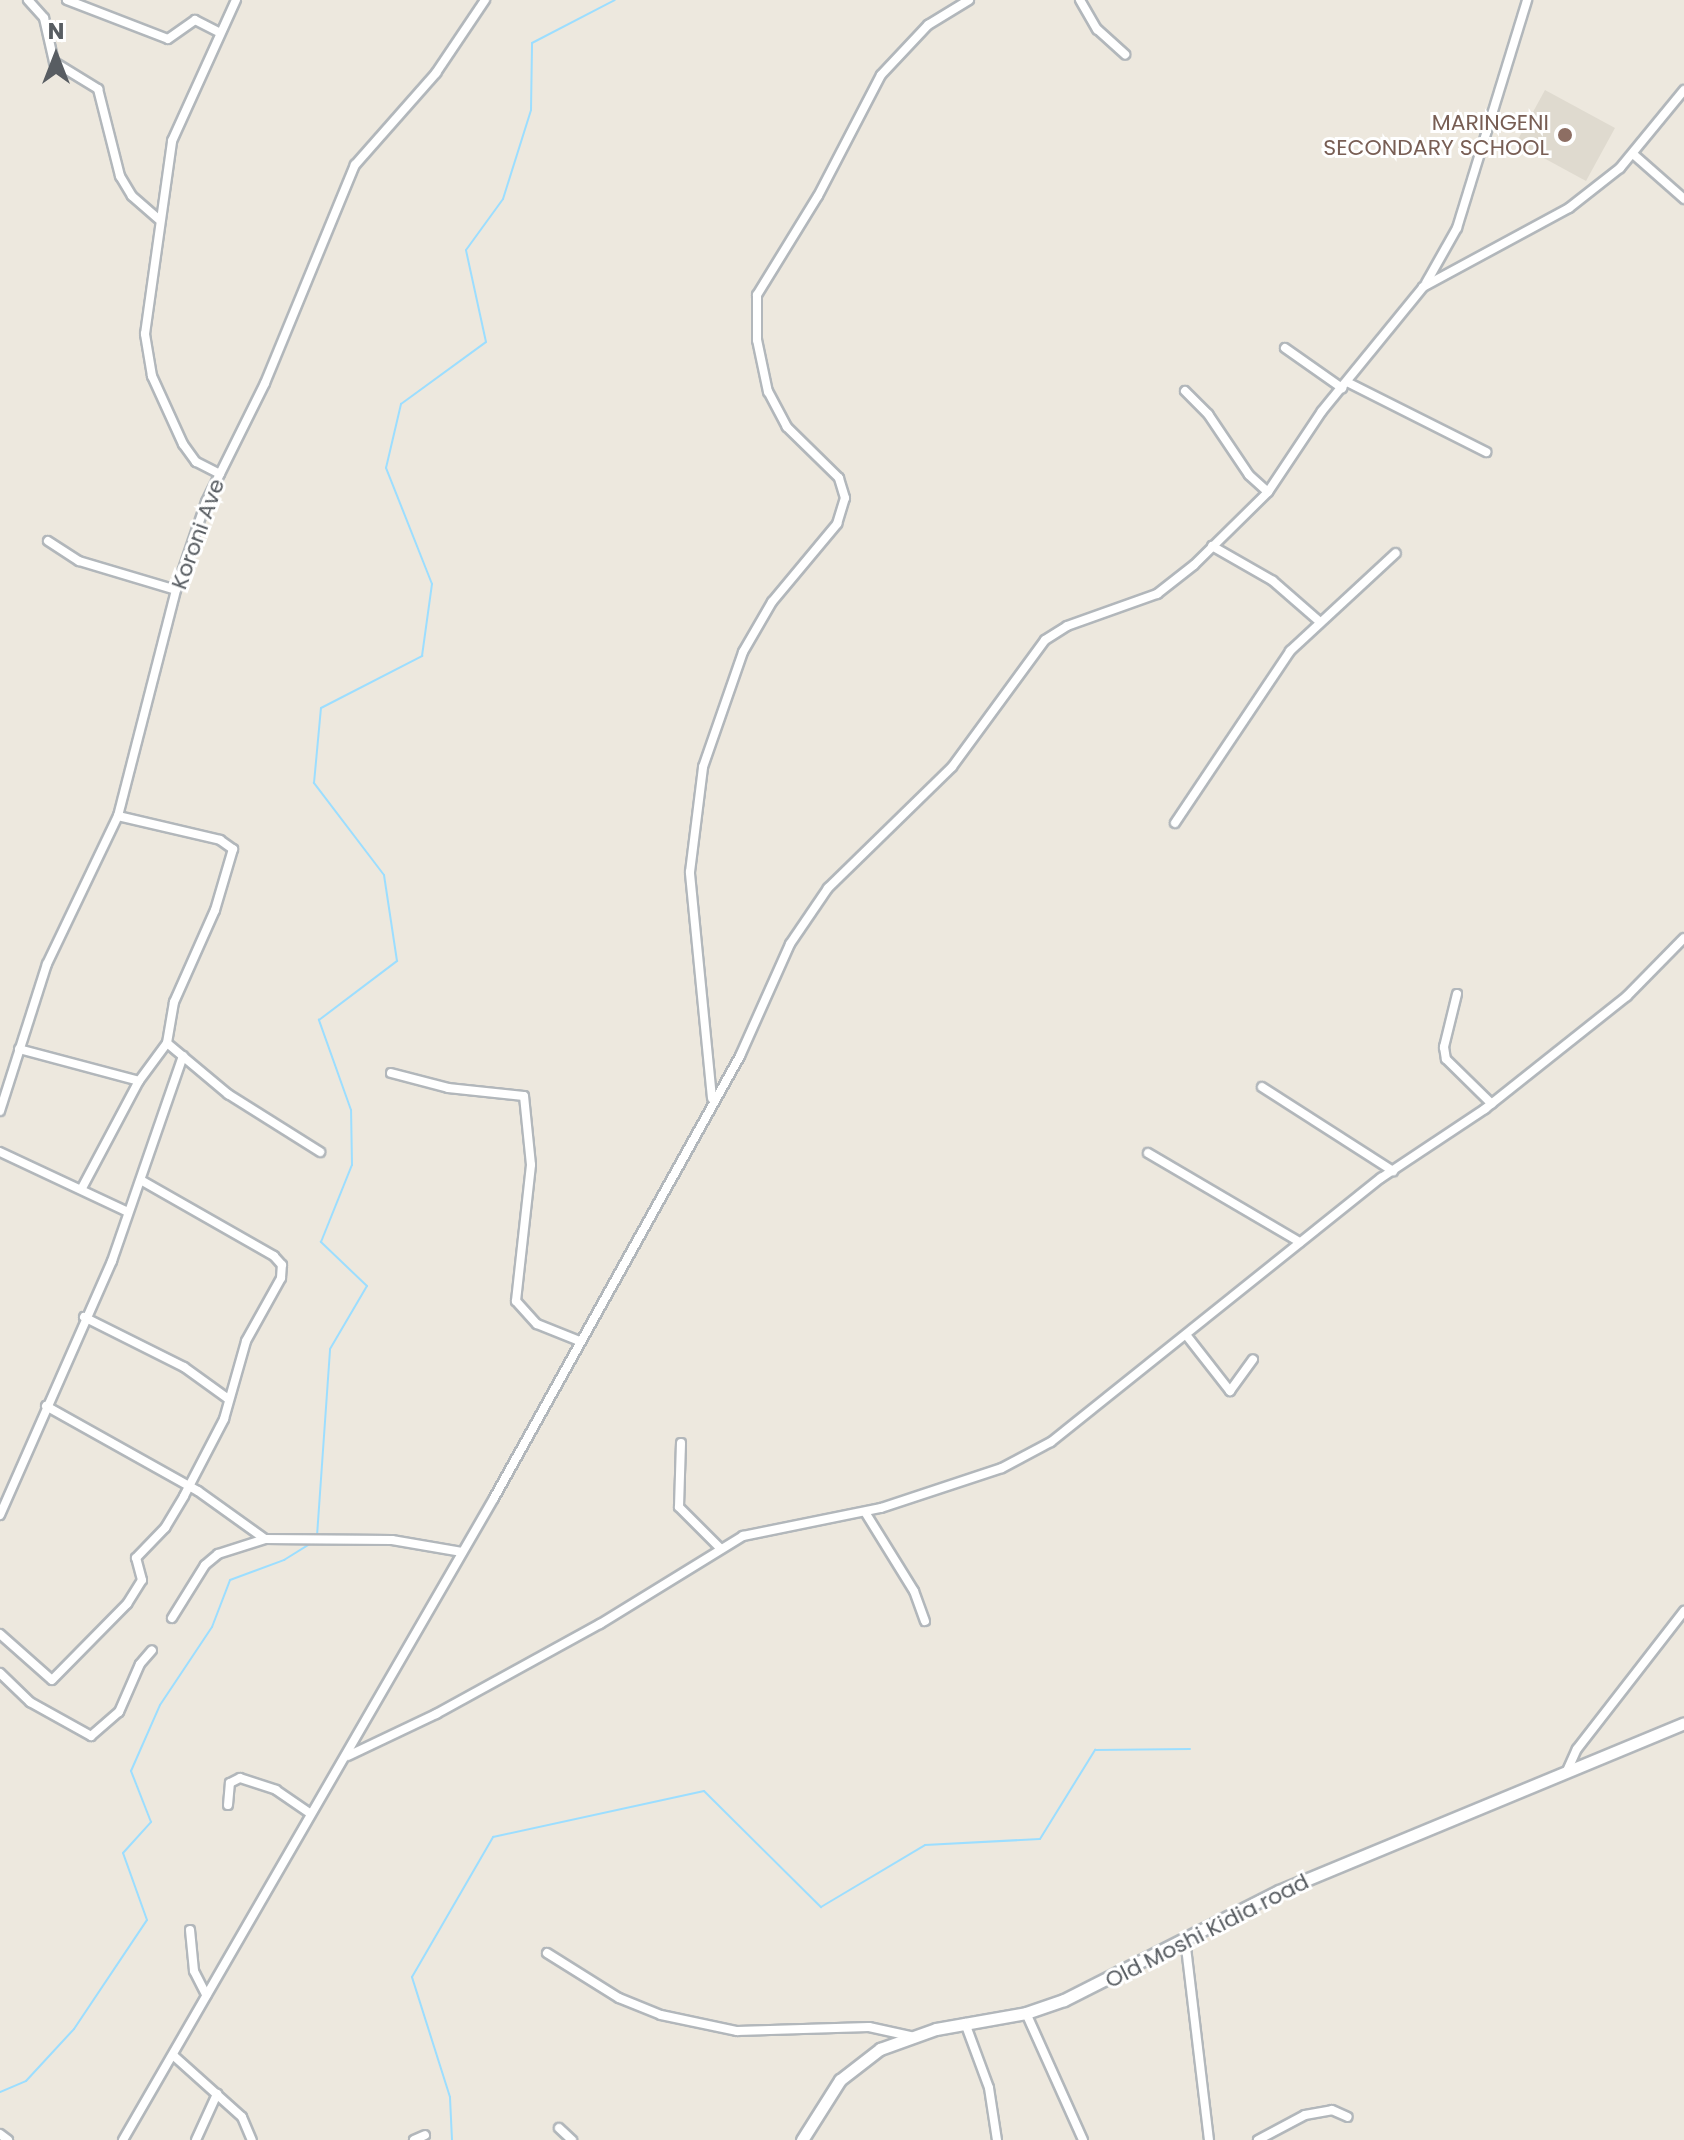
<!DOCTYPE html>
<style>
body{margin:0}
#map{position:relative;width:1684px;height:2140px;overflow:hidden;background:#ede8de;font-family:Poppins,sans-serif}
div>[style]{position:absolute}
.education>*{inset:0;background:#dfdacf}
.stream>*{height:2px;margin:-1px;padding:0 1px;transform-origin:1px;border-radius:1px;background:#9cdeff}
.roads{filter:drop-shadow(2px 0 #b2b7bb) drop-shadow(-2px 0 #b2b7bb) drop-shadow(0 2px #b2b7bb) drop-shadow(0 -2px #b2b7bb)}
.street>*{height:8px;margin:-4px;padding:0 4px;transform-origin:4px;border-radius:4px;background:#fff}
.secondary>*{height:11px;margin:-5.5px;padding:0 5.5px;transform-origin:5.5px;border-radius:5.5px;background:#fff}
.dots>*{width:22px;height:22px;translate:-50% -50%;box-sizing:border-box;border:4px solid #fff;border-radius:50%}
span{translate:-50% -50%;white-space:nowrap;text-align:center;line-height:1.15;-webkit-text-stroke:6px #fff;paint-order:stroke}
.education-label{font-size:22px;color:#785e54}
.right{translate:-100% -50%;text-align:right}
.street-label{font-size:22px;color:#585d62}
.north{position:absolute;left:16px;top:16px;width:80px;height:80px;-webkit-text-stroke:6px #fff;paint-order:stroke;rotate:0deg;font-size:22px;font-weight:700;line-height:32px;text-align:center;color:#585d62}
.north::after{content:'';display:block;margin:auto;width:28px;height:36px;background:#585d62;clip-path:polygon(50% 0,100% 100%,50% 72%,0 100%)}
</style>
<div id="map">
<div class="education">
<i style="clip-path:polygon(1545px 90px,1615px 128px,1586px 181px,1516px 143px)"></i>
</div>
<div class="stream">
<i style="left:317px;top:1536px;width:187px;rotate:-86deg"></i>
<i style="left:330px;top:1349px;width:73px;rotate:-59.6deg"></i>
<i style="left:367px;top:1286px;width:64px;rotate:-136.3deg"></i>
<i style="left:321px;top:1242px;width:83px;rotate:-68.1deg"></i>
<i style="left:352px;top:1165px;width:55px;rotate:-91deg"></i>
<i style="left:351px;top:1110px;width:96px;rotate:-109.6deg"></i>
<i style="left:319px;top:1020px;width:98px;rotate:-37.1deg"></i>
<i style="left:397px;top:961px;width:87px;rotate:-98.6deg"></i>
<i style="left:384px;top:875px;width:116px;rotate:-127.3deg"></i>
<i style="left:314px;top:783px;width:75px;rotate:-84.7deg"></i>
<i style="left:321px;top:708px;width:114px;rotate:-27.2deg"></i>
<i style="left:422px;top:656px;width:73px;rotate:-82.1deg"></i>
<i style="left:432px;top:584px;width:125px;rotate:-111.6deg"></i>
<i style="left:386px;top:468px;width:66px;rotate:-76.8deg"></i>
<i style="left:401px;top:404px;width:105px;rotate:-36.1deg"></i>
<i style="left:486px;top:342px;width:94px;rotate:-102.3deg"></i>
<i style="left:466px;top:250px;width:63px;rotate:-54deg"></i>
<i style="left:503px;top:199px;width:93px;rotate:-72.5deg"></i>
<i style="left:531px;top:110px;width:67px;rotate:-89.1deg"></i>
<i style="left:532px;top:43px;width:93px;rotate:-27.4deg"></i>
<i style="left:0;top:2092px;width:28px;rotate:-23deg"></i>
<i style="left:26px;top:2081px;width:71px;rotate:-47.3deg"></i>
<i style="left:74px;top:2029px;width:131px;rotate:-56.2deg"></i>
<i style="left:147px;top:1920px;width:71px;rotate:-109.7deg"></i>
<i style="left:123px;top:1853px;width:42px;rotate:-47.9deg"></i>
<i style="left:151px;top:1822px;width:55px;rotate:-111.4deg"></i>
<i style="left:131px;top:1771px;width:72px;rotate:-66.3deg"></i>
<i style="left:160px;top:1705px;width:94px;rotate:-56.3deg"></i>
<i style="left:212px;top:1627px;width:50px;rotate:-69deg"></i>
<i style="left:230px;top:1580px;width:58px;rotate:-20.3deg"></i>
<i style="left:284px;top:1560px;width:32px;rotate:-32deg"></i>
<i style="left:452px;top:2140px;width:43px;rotate:-92.7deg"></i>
<i style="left:450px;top:2097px;width:126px;rotate:-107.6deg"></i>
<i style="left:412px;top:1977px;width:162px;rotate:-59.9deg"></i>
<i style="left:493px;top:1837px;width:216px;rotate:-12.3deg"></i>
<i style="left:704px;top:1791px;width:165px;rotate:44.8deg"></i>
<i style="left:821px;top:1907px;width:121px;rotate:-30.8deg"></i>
<i style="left:925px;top:1845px;width:115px;rotate:-3deg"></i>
<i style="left:1040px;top:1839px;width:105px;rotate:-58.3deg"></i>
<i style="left:1095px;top:1750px;width:95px;rotate:-0.6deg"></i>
</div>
<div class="roads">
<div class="street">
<i style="left:28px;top:0;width:24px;rotate:48deg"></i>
<i style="left:44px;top:18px;width:45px;rotate:77.2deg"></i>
<i style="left:54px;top:62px;width:52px;rotate:31.5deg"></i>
<i style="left:98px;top:89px;width:90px;rotate:75.8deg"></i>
<i style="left:120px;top:176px;width:23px;rotate:59deg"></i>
<i style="left:132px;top:196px;width:35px;rotate:41deg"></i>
<i style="left:67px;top:0;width:108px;rotate:21.1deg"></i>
<i style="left:168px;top:39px;width:33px;rotate:-35deg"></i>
<i style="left:195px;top:20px;width:27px;rotate:27deg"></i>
<i style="left:1080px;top:0;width:34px;rotate:60deg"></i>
<i style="left:1097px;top:29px;width:38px;rotate:42deg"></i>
<i style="left:1633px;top:154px;width:68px;rotate:41.4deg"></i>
<i style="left:1426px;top:283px;width:63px;rotate:-60.6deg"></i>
<i style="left:1457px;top:228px;width:239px;rotate:-72.9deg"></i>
<i style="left:1285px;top:348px;width:70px;rotate:35.1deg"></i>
<i style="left:1347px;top:382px;width:156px;rotate:26.7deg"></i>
<i style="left:1185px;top:391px;width:33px;rotate:45deg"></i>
<i style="left:1208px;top:414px;width:73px;rotate:56.1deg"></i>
<i style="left:1249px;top:475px;width:25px;rotate:42deg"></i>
<i style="left:220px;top:474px;width:27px;rotate:-153deg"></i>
<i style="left:196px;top:462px;width:22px;rotate:-126deg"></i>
<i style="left:183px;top:444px;width:75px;rotate:-114.5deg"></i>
<i style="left:152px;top:376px;width:43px;rotate:-99.5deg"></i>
<i style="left:145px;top:334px;width:195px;rotate:-82deg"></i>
<i style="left:172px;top:141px;width:155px;rotate:-65.6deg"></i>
<i style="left:48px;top:541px;width:37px;rotate:33deg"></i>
<i style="left:79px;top:561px;width:101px;rotate:16.6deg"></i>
<i style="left:1212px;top:546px;width:70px;rotate:29.8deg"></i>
<i style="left:1273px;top:581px;width:61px;rotate:41deg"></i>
<i style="left:118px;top:816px;width:105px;rotate:13.2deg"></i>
<i style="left:220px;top:840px;width:16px;rotate:35deg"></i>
<i style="left:233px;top:849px;width:64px;rotate:106.4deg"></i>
<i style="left:215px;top:910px;width:101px;rotate:114deg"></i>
<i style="left:174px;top:1002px;width:42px;rotate:99.7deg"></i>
<i style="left:1175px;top:823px;width:207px;rotate:-56.2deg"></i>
<i style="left:1290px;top:651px;width:144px;rotate:-42.8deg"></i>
<i style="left:1457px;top:994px;width:55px;rotate:103.8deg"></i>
<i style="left:1444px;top:1047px;width:12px;rotate:81deg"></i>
<i style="left:1446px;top:1059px;width:64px;rotate:44.4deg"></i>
<i style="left:19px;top:1049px;width:124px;rotate:14.9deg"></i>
<i style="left:139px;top:1081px;width:47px;rotate:-53.6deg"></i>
<i style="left:167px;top:1043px;width:80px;rotate:39.9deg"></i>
<i style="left:228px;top:1094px;width:109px;rotate:32.2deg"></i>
<i style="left:391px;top:1073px;width:59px;rotate:14.7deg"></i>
<i style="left:448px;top:1088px;width:76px;rotate:6deg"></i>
<i style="left:524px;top:1096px;width:69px;rotate:84.2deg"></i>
<i style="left:531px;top:1165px;width:137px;rotate:96.3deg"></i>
<i style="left:516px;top:1301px;width:31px;rotate:48deg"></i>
<i style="left:537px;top:1324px;width:43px;rotate:21.8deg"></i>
<i style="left:1262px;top:1087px;width:156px;rotate:32.7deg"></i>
<i style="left:712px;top:1098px;width:227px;rotate:-95.6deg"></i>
<i style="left:690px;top:872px;width:106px;rotate:-82.9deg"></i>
<i style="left:703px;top:767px;width:122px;rotate:-70.8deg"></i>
<i style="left:743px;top:652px;width:58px;rotate:-59.9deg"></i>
<i style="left:772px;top:602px;width:102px;rotate:-50.2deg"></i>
<i style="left:837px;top:524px;width:27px;rotate:-73deg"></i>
<i style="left:845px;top:498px;width:21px;rotate:-107deg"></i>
<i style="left:839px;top:478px;width:73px;rotate:-135.6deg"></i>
<i style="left:787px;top:427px;width:40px;rotate:-118deg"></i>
<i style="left:768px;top:392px;width:53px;rotate:-101.9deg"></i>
<i style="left:757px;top:340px;width:45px;rotate:-90deg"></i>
<i style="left:757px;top:295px;width:116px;rotate:-58.4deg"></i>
<i style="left:818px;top:196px;width:136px;rotate:-62.5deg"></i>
<i style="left:881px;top:75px;width:69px;rotate:-46.8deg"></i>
<i style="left:928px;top:25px;width:48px;rotate:-31.4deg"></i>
<i style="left:0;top:1111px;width:154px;rotate:-72.3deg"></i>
<i style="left:47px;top:964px;width:164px;rotate:-64.4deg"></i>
<i style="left:118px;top:816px;width:233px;rotate:-75.6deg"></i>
<i style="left:176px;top:590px;width:93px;rotate:-71.2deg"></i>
<i style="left:206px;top:502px;width:133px;rotate:-63.6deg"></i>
<i style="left:265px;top:383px;width:236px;rotate:-67.6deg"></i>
<i style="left:355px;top:165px;width:123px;rotate:-48.6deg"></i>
<i style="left:436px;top:73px;width:88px;rotate:-56.1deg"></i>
<i style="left:0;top:1152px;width:141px;rotate:25.1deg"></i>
<i style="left:1148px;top:1153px;width:176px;rotate:30.4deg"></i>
<i style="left:82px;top:1188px;width:121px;rotate:-62deg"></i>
<i style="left:84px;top:1317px;width:112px;rotate:26.6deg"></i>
<i style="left:184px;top:1367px;width:53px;rotate:35.8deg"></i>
<i style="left:1187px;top:1336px;width:70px;rotate:52deg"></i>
<i style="left:1230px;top:1391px;width:39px;rotate:-54deg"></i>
<i style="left:46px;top:1406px;width:174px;rotate:29.2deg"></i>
<i style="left:198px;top:1491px;width:82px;rotate:35.6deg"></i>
<i style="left:265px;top:1539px;width:127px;rotate:0.5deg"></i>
<i style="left:392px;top:1540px;width:71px;rotate:9.7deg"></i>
<i style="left:681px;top:1443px;width:64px;rotate:91.8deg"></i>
<i style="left:679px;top:1507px;width:58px;rotate:45deg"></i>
<i style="left:865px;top:1512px;width:93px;rotate:58.2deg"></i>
<i style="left:914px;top:1591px;width:32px;rotate:70deg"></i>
<i style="left:0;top:1515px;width:278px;rotate:-66.2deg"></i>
<i style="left:112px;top:1261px;width:217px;rotate:-70.9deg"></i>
<i style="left:172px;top:1618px;width:62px;rotate:-58.1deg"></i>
<i style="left:205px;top:1565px;width:17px;rotate:-40deg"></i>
<i style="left:218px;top:1554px;width:49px;rotate:-17.7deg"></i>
<i style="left:0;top:1634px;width:69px;rotate:41.5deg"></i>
<i style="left:52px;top:1680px;width:107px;rotate:-45.4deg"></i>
<i style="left:127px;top:1604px;width:28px;rotate:-58deg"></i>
<i style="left:142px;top:1580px;width:23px;rotate:-105deg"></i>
<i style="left:136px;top:1558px;width:42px;rotate:-46deg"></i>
<i style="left:165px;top:1528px;width:37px;rotate:-59deg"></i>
<i style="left:184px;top:1496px;width:87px;rotate:-62.5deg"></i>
<i style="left:224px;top:1419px;width:81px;rotate:-74.2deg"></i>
<i style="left:246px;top:1341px;width:72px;rotate:-60.9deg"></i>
<i style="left:281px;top:1278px;width:13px;rotate:-86deg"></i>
<i style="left:282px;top:1265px;width:12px;rotate:-132deg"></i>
<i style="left:274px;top:1256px;width:153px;rotate:-150.3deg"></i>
<i style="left:0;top:1673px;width:42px;rotate:44deg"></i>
<i style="left:30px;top:1702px;width:70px;rotate:29.1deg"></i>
<i style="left:91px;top:1736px;width:37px;rotate:-41deg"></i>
<i style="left:119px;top:1712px;width:52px;rotate:-66.4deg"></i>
<i style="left:140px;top:1664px;width:18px;rotate:-49deg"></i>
<i style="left:348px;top:1756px;width:98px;rotate:-25.5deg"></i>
<i style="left:436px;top:1714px;width:187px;rotate:-28.8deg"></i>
<i style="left:600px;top:1624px;width:168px;rotate:-31.6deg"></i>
<i style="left:743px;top:1536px;width:141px;rotate:-11.5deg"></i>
<i style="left:881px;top:1508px;width:127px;rotate:-18.3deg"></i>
<i style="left:1002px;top:1468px;width:55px;rotate:-28deg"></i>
<i style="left:1051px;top:1442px;width:423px;rotate:-38.7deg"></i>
<i style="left:1381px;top:1178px;width:125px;rotate:-33.6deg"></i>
<i style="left:1485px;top:1109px;width:181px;rotate:-38.5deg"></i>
<i style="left:1627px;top:996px;width:81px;rotate:-45.5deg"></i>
<i style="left:1567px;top:1771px;width:24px;rotate:-66deg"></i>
<i style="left:1577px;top:1749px;width:175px;rotate:-52.2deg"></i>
<i style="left:228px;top:1805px;width:22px;rotate:-85deg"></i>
<i style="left:230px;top:1783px;width:11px;rotate:-27deg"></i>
<i style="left:240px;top:1778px;width:38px;rotate:18deg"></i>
<i style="left:276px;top:1790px;width:42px;rotate:34.4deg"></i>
<i style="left:190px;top:1930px;width:41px;rotate:84.4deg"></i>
<i style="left:194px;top:1971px;width:27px;rotate:63deg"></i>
<i style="left:1185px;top:1939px;width:202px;rotate:83.2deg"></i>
<i style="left:547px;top:1953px;width:85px;rotate:32deg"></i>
<i style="left:619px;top:1998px;width:45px;rotate:22deg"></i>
<i style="left:661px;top:2015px;width:78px;rotate:11.9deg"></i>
<i style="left:737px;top:2031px;width:132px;rotate:-1.7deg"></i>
<i style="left:869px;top:2027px;width:42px;rotate:12.4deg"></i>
<i style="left:1026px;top:2013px;width:139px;rotate:65.8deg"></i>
<i style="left:965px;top:2023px;width:69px;rotate:69.7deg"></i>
<i style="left:989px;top:2088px;width:53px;rotate:81.3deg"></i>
<i style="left:174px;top:2056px;width:91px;rotate:41.9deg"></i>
<i style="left:242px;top:2117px;width:25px;rotate:67deg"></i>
<i style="left:559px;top:2128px;width:18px;rotate:43deg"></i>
<i style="left:0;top:2134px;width:10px;rotate:37deg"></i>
<i style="left:123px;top:2140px;width:741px;rotate:-59.98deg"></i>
<i style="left:494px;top:1498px;width:506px;rotate:-60.9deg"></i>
<i style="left:740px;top:1056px;width:123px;rotate:-65.9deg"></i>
<i style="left:790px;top:944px;width:68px;rotate:-55.8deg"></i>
<i style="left:828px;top:888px;width:173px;rotate:-44.3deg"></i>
<i style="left:952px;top:767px;width:157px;rotate:-53.8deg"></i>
<i style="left:1045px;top:640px;width:26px;rotate:-32deg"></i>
<i style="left:1067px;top:626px;width:96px;rotate:-19.6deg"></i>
<i style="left:1157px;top:594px;width:47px;rotate:-38.1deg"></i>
<i style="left:1194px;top:565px;width:104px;rotate:-44.6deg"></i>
<i style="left:1268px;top:492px;width:97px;rotate:-56.3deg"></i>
<i style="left:1322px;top:411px;width:160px;rotate:-50.8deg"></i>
<i style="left:1423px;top:287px;width:166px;rotate:-28.4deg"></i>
<i style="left:1569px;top:208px;width:65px;rotate:-38.1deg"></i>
<i style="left:1620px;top:168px;width:101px;rotate:-50.6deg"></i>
<i style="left:196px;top:2140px;width:51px;rotate:-65.5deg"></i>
<i style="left:414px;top:2140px;width:12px;rotate:-24deg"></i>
<i style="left:1258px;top:2140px;width:53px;rotate:-28deg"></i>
<i style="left:1305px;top:2115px;width:27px;rotate:-10deg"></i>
<i style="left:1332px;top:2110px;width:17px;rotate:24deg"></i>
</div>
<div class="secondary">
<i style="left:802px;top:2140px;width:71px;rotate:-57.7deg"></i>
<i style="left:840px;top:2080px;width:51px;rotate:-37.8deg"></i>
<i style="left:880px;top:2049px;width:59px;rotate:-19.7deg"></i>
<i style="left:936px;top:2029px;width:91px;rotate:-10.1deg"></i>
<i style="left:1026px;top:2013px;width:40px;rotate:-18.9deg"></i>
<i style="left:1064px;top:2000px;width:241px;rotate:-26.9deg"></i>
<i style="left:1279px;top:1891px;width:438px;rotate:-22.5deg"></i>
</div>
</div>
<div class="dots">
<i style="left:1565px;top:135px;background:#8d6e63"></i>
</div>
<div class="education-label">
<span class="right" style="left:1549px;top:135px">MARINGENI<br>SECONDARY SCHOOL</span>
</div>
<div class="street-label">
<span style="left:198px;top:534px;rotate:-70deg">Koroni Ave</span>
<span style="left:1207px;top:1931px;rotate:-27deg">Old Moshi Kidia road</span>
</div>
<div class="north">N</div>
</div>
